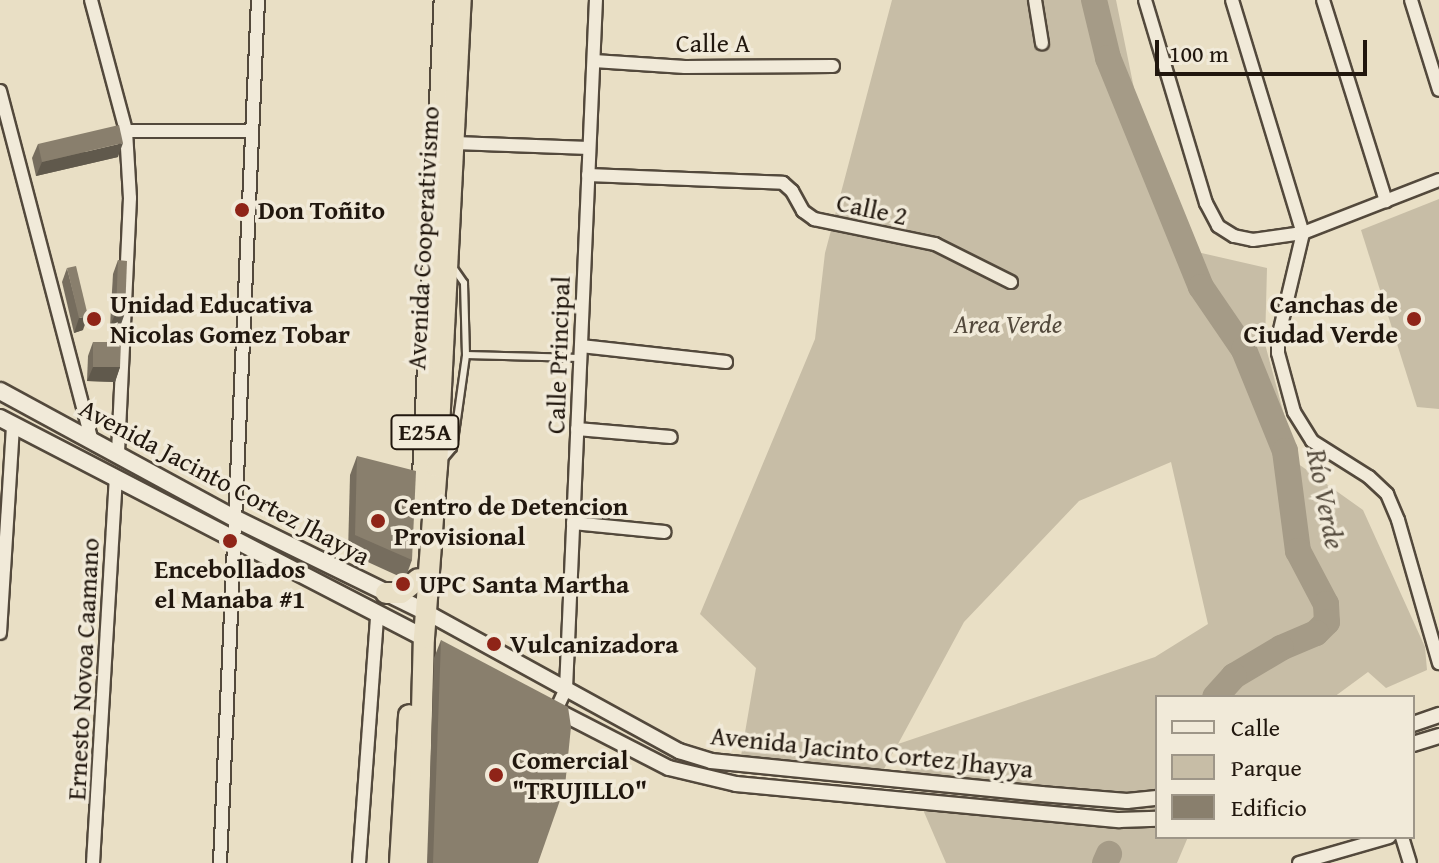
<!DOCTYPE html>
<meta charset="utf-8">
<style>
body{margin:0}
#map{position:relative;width:1439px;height:863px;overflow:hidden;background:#e9dfc5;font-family:"Gentium Book Plus",serif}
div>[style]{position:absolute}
.green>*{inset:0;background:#c7bda6}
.river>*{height:26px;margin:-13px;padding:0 13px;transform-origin:13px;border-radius:13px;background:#a59b87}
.roads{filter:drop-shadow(2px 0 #53493c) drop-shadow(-2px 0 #53493c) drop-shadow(0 2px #53493c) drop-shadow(0 -2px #53493c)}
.service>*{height:6px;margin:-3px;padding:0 3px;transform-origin:3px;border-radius:3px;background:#f1ead9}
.minor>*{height:12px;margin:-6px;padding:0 6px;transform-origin:6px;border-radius:6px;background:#f1ead9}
.tertiary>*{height:14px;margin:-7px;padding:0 7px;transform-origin:7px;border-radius:7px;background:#f1ead9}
.secondary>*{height:16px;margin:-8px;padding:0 8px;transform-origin:8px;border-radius:8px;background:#f1ead9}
.trunk>*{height:20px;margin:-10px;padding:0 10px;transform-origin:10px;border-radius:10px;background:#e9dfc5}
.wall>*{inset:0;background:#766d5e}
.shaded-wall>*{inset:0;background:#60594c}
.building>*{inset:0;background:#897f6d}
.dots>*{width:22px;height:22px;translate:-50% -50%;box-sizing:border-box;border:4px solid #f1ead9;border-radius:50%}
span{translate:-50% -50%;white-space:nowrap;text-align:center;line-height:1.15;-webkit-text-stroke:7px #f1ead9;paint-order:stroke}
.shield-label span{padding:2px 6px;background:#f1ead9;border:2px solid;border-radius:6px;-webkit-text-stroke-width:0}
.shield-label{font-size:24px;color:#21170e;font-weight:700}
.street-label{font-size:26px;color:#21170e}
.poi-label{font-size:26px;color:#21170e;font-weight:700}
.left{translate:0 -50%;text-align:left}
.right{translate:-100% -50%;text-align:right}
.park-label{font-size:26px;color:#53493c;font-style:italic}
.water-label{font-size:28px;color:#564c3e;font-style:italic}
.legend{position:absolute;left:1155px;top:695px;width:260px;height:144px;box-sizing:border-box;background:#f1ead9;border:2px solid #9e9688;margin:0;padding:10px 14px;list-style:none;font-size:24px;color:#21170e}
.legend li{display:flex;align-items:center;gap:16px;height:40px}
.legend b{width:40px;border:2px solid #9e9688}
.scale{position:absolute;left:1155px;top:40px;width:212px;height:36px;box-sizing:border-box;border:4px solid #21170e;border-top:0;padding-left:10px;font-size:24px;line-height:28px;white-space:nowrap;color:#21170e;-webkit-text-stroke:6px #f1ead9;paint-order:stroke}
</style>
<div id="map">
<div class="green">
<i style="clip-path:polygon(evenodd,892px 0,1116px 0,1150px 167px,1184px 249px,1267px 268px,1265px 344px,1297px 463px,1363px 510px,1425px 647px,1427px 670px,1386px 688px,1368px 672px,1334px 697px,1157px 697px,1157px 837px,1188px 837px,1177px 863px,946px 863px,896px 747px,884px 769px,741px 756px,756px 668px,700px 614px,815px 339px,825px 253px,892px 0,1171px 462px,1208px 624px,1155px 657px,898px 744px,964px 622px,1079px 501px,1171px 462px)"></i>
<i style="clip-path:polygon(1439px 199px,1439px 409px,1417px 407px,1361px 230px)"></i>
</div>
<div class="river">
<i style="left:1094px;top:0;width:60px;rotate:76.4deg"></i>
<i style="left:1108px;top:58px;width:247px;rotate:67.9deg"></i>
<i style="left:1201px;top:287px;width:76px;rotate:55.7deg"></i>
<i style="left:1244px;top:350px;width:109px;rotate:67.9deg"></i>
<i style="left:1285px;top:451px;width:101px;rotate:82.6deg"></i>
<i style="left:1298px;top:551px;width:60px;rotate:62.2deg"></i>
<i style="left:1326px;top:604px;width:18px;rotate:87deg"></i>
<i style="left:1327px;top:622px;width:16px;rotate:135deg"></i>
<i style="left:1316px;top:633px;width:38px;rotate:157deg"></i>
<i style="left:1281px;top:648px;width:55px;rotate:149.2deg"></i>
<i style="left:1234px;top:676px;width:28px;rotate:132deg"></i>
<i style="left:1105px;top:863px;width:10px;rotate:-66deg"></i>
</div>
<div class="roads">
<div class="service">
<i style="left:466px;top:355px;width:114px;rotate:1.5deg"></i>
<i style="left:442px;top:461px;width:17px;rotate:-50deg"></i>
<i style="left:453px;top:448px;width:94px;rotate:-82deg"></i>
<i style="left:466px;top:355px;width:72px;rotate:-91.6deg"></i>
<i style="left:464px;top:283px;width:21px;rotate:-125deg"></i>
</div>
<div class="minor">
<i style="left:91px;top:0;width:136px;rotate:75deg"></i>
<i style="left:126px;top:131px;width:67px;rotate:86.6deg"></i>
<i style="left:130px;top:198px;width:255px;rotate:92.7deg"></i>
<i style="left:1035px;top:0;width:44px;rotate:80.8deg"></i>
<i style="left:1145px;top:0;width:212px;rotate:73.3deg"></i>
<i style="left:1206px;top:203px;width:26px;rotate:62deg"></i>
<i style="left:1218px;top:226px;width:19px;rotate:32deg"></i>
<i style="left:1234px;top:236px;width:19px;rotate:12deg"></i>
<i style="left:1253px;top:240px;width:50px;rotate:-8deg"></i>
<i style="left:1303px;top:233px;width:146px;rotate:-21.3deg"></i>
<i style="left:1232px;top:0;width:244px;rotate:73.1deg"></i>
<i style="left:1303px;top:233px;width:108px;rotate:103.4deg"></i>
<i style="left:1278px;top:338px;width:15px;rotate:90deg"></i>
<i style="left:1278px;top:353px;width:61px;rotate:74.8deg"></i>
<i style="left:1294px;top:412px;width:34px;rotate:58deg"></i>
<i style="left:1312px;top:441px;width:67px;rotate:32.3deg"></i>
<i style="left:1369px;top:477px;width:25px;rotate:43deg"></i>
<i style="left:1387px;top:494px;width:28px;rotate:67deg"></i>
<i style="left:1398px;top:520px;width:149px;rotate:74deg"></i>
<i style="left:1323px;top:0;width:211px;rotate:72.6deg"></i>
<i style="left:1411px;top:0;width:94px;rotate:72.7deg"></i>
<i style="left:594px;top:61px;width:91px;rotate:3.8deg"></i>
<i style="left:685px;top:67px;width:148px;rotate:-0.4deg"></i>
<i style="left:0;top:91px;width:359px;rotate:75.3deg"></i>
<i style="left:126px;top:131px;width:123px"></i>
<i style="left:455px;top:143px;width:134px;rotate:2.1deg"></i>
<i style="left:588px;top:175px;width:195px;rotate:2.3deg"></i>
<i style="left:783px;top:183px;width:12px;rotate:42deg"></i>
<i style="left:792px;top:191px;width:23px;rotate:61deg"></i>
<i style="left:803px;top:211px;width:14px;rotate:36deg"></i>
<i style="left:814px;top:219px;width:124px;rotate:11.7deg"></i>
<i style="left:935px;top:244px;width:85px;rotate:26.6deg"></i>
<i style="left:581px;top:346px;width:146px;rotate:6.3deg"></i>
<i style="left:577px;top:429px;width:94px;rotate:4.9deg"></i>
<i style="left:573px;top:523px;width:92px;rotate:5.6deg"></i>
<i style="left:0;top:633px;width:208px;rotate:-86.4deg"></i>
<i style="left:556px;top:710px;width:23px;rotate:-65deg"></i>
<i style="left:566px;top:689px;width:690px;rotate:-87.51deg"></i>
<i style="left:1402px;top:837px;width:27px;rotate:73deg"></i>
<i style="left:93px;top:863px;width:386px;rotate:-86.6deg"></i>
<i style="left:220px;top:863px;width:864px;rotate:-87.48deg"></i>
<i style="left:359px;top:863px;width:248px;rotate:-85.8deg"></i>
<i style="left:1299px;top:863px;width:94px;rotate:-16.1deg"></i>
</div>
<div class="tertiary">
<i style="left:426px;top:612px;width:289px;rotate:28.8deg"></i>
<i style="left:679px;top:751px;width:34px;rotate:17deg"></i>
<i style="left:711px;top:761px;width:332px;rotate:5.7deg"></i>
<i style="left:1041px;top:794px;width:86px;rotate:4.7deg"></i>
<i style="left:1127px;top:801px;width:30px;rotate:-6deg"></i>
<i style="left:554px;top:709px;width:129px;rotate:27.2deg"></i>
<i style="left:669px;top:768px;width:69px;rotate:13.4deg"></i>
<i style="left:736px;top:784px;width:385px;rotate:5.4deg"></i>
<i style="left:1119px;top:820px;width:38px;rotate:-2deg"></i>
<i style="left:1413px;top:724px;width:28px;rotate:-19deg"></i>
<i style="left:1413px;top:744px;width:27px;rotate:-17deg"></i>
</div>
<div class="secondary">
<i style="left:0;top:391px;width:266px;rotate:28.5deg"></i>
<i style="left:234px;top:518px;width:214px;rotate:26.1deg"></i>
<i style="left:0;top:418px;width:478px;rotate:27.4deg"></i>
</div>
<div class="trunk">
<i style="left:422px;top:499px;width:500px;rotate:-87.4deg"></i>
<i style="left:386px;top:593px;width:15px"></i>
<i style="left:401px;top:593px;width:22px;rotate:-39deg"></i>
<i style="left:400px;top:863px;width:148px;rotate:-86.5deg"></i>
<i style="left:418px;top:863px;width:225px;rotate:-88.5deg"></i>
<i style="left:424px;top:638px;width:171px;rotate:-85.7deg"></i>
<i style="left:437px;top:467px;width:468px;rotate:-87.1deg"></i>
</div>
</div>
<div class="wall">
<i style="clip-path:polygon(38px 144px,118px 157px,36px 176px,32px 158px)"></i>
<i style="clip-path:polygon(118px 260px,120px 327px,110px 326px,113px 274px)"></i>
<i style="clip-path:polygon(67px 268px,83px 330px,74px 333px,62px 282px)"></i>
<i style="clip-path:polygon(93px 342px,120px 367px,115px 382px,87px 381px,88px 356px)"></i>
<i style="clip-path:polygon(357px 456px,412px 560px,405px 579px,348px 553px,350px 475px)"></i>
<i style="clip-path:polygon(441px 640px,538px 863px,427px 863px,434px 658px)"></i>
</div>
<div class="shaded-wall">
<i style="clip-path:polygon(123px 143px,118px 157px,36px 176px,42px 162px)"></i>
<i style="clip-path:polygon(116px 312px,125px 313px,120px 327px,110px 326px)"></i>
<i style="clip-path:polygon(88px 316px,83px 330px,74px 333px,79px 318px)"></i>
<i style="clip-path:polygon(93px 367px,120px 367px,115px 382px,87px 381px)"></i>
</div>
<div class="building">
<i style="clip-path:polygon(119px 125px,123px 143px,42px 162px,38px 144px)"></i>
<i style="clip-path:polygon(118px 260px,127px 261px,125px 313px,116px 312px)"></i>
<i style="clip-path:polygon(76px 266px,88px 316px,79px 318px,67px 268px)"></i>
<i style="clip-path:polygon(93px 342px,121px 342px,120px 367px,93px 367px)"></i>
<i style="clip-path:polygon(357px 456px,416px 471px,412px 560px,355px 535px)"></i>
<i style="clip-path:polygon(441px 640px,568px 707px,571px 727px,565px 786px,538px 863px,433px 863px)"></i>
</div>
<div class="dots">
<i style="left:242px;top:210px;background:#8f2418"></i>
<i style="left:94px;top:319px;background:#8f2418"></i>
<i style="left:1414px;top:319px;background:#8f2418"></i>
<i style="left:378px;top:521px;background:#8f2418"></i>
<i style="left:230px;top:541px;background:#8f2418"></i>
<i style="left:403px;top:584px;background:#8f2418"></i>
<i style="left:494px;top:644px;background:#8f2418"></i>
<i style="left:496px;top:775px;background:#8f2418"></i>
</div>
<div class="shield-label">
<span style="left:425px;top:432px">E25A</span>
</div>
<div class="street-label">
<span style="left:713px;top:43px">Calle A</span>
<span style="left:872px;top:209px;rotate:12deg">Calle 2</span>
<span style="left:423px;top:238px;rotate:-87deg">Avenida Cooperativismo</span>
<span style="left:558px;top:355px;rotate:-88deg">Calle Principal</span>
<span style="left:225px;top:482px;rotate:28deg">Avenida Jacinto Cortez Jhayya</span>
<span style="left:83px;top:669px;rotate:-87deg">Ernesto Novoa Caamano</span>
<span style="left:872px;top:752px;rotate:6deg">Avenida Jacinto Cortez Jhayya</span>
</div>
<div class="poi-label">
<span class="left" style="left:258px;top:210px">Don Toñito</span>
<span class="left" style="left:110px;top:319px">Unidad Educativa<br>Nicolas Gomez Tobar</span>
<span class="right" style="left:1398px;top:319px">Canchas de<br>Ciudad Verde</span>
<span class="left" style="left:394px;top:521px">Centro de Detencion<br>Provisional</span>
<span style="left:230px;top:584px">Encebollados<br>el Manaba #1</span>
<span class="left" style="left:419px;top:584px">UPC Santa Martha</span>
<span class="left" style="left:510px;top:644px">Vulcanizadora</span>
<span class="left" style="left:512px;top:775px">Comercial<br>"TRUJILLO"</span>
</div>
<div class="park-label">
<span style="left:1008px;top:324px">Area Verde</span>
</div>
<div class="water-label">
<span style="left:1326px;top:499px;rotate:79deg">Río Verde</span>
</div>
<ul class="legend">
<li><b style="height:10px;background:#f1ead9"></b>Calle</li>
<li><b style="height:22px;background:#c7bda6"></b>Parque</li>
<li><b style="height:22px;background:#897f6d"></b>Edificio</li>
</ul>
<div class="scale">100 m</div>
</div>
